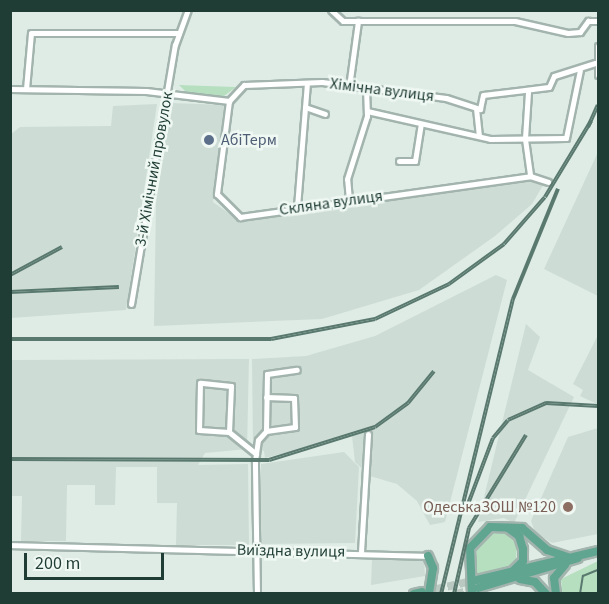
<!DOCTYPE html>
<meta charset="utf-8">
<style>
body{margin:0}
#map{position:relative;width:609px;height:604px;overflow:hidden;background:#dfece6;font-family:"Source Sans 3",sans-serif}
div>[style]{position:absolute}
.built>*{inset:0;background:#cddcd5}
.green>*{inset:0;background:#b6dfbf}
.primary-tunnel>*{height:8px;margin-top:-4px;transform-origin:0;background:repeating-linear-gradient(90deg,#b9c9c2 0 8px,transparent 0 12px)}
.roads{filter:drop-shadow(2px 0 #a2b4ad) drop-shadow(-2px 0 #a2b4ad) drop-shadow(0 2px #a2b4ad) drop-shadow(0 -2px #a2b4ad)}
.street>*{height:5px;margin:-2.5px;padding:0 2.5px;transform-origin:2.5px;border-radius:2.5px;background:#fff}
.primary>*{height:8px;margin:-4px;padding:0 4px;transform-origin:4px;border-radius:4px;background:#60a590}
.tram>*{height:1.5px;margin:-0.75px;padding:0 0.75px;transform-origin:0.75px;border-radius:0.75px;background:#59796f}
.rail>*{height:4px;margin-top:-2px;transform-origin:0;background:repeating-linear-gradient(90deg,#f0f8f4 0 4.5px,#59796f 0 9px);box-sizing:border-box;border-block:2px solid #59796f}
.dots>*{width:16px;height:16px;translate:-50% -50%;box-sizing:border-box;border:3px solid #f0f8f4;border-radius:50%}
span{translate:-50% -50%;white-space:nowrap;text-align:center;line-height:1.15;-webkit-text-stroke:5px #f0f8f4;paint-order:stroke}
.street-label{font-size:16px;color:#1f3d34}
.service-label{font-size:16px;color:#4e5e75}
.left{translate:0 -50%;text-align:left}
.education-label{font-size:16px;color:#785e54}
.right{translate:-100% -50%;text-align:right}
.frame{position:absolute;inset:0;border:12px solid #1f3d34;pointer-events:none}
.scale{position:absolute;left:24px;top:553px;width:140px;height:27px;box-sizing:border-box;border:3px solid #1f3d34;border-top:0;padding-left:8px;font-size:18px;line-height:21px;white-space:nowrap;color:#1f3d34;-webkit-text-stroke:4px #f0f8f4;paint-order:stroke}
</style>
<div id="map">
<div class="built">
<i style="clip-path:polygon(171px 103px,224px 105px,213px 202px,238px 220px,529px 178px,545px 182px,532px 204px,495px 236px,419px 290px,322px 319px,154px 326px,156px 203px)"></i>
<i style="clip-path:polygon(157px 104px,126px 310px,11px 318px,11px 134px,20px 127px,111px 126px,113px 106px)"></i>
<i style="clip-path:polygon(598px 152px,598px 296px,544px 269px)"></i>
<i style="clip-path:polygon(496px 275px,507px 280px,445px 522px,430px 525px,417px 501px,397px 484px,370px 476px,355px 462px,352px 436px,265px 458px,264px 451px,253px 448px,252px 359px,306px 356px,375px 336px)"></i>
<i style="clip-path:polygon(526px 324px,540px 337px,528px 370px,574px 397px,514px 523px,504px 518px,478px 522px)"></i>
<i style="clip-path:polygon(598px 335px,598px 404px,597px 404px,580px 396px,583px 390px,573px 384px)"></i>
<i style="clip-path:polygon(249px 359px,247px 449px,205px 453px,198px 465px,248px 464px,249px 545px,176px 545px,177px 503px,157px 503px,157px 467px,116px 467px,115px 505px,95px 505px,95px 485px,67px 485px,66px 541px,21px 541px,22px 496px,11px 496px,11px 360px)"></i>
<i style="clip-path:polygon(598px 428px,598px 534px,552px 543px,535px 532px,531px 521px,568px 437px)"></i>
<i style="clip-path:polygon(344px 452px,359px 467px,355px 543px,260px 544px,261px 464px)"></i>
<i style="clip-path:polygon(372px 558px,424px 560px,425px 576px,371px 585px)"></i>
</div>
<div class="green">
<i style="clip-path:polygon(179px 85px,236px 87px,224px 96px,208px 96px,187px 93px)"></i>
<i style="clip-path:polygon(507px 530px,517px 538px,516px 566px,476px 575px,477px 545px,490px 532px)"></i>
<i style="clip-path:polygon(598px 561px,598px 593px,562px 593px,561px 579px)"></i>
</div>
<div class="primary-tunnel">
<i style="left:424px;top:592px;width:53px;rotate:-13deg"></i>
<i style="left:456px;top:594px;width:23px;rotate:-15deg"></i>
</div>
<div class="roads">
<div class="street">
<i style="left:331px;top:10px;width:16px;rotate:43deg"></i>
<i style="left:343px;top:21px;width:172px"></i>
<i style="left:515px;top:21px;width:54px;rotate:12.8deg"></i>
<i style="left:568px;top:33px;width:12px;rotate:-5deg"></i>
<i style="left:580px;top:32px;width:14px;rotate:-54deg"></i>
<i style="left:588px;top:21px;width:10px"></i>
<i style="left:598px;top:46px;width:29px;rotate:90deg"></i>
<i style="left:349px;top:87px;width:67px;rotate:-82.2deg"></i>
<i style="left:10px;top:89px;width:136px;rotate:0.8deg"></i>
<i style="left:146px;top:91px;width:84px;rotate:6.9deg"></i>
<i style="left:229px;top:101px;width:22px;rotate:-47deg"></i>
<i style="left:244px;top:85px;width:78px;rotate:-2.2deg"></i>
<i style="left:322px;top:82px;width:125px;rotate:7.4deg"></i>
<i style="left:446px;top:98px;width:36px;rotate:18deg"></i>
<i style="left:480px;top:109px;width:14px;rotate:-78deg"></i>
<i style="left:483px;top:95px;width:66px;rotate:-6.9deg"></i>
<i style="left:549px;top:87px;width:12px;rotate:-66deg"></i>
<i style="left:554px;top:76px;width:43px;rotate:-17.6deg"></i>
<i style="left:26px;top:89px;width:56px;rotate:-84.9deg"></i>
<i style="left:31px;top:33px;width:148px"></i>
<i style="left:528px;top:92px;width:47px;rotate:93.7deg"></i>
<i style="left:525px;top:139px;width:37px;rotate:82deg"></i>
<i style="left:229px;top:101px;width:94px;rotate:97.4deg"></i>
<i style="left:217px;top:194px;width:33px;rotate:45deg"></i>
<i style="left:240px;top:217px;width:293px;rotate:-8deg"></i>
<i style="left:530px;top:176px;width:19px;rotate:18deg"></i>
<i style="left:305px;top:107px;width:21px;rotate:19deg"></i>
<i style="left:476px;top:108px;width:28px;rotate:84deg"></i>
<i style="left:367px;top:111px;width:126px;rotate:12.8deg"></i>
<i style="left:490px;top:139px;width:76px;rotate:-0.8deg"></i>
<i style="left:566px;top:138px;width:69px;rotate:-78.4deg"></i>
<i style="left:399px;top:161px;width:16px"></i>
<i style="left:415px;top:161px;width:36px;rotate:-81deg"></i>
<i style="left:349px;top:200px;width:21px;rotate:-95deg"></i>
<i style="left:347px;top:179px;width:66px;rotate:-72.4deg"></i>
<i style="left:367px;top:116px;width:27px;rotate:-92deg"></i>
<i style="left:297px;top:207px;width:123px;rotate:-85.4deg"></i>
<i style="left:131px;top:304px;width:263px;rotate:-80.4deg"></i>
<i style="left:175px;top:45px;width:37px;rotate:-70deg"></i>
<i style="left:266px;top:431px;width:29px;rotate:-8deg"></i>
<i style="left:295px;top:427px;width:29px;rotate:-92deg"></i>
<i style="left:294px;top:398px;width:28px;rotate:-178deg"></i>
<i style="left:229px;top:432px;width:46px;rotate:-87.5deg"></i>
<i style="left:231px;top:386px;width:31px;rotate:-174deg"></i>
<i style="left:200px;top:383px;width:47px;rotate:91.2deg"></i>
<i style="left:199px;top:430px;width:30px;rotate:4deg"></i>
<i style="left:229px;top:432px;width:35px;rotate:39deg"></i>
<i style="left:10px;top:545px;width:418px;rotate:1.5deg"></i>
<i style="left:361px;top:552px;width:118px;rotate:-86.6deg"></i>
<i style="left:257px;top:594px;width:133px;rotate:-90.9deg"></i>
<i style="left:255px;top:461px;width:21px;rotate:-82deg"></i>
<i style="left:258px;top:440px;width:12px;rotate:-48deg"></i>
<i style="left:266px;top:431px;width:57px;rotate:-89deg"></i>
<i style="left:267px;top:374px;width:30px;rotate:-8deg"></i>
</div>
<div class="primary">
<i style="left:508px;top:528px;width:14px;rotate:36deg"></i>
<i style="left:519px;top:536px;width:14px;rotate:73deg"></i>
<i style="left:523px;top:549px;width:12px;rotate:90deg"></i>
<i style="left:523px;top:561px;width:13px;rotate:135deg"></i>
<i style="left:428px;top:556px;width:13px;rotate:67deg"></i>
<i style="left:433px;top:568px;width:26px;rotate:99deg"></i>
<i style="left:520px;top:579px;width:15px;rotate:11deg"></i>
<i style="left:535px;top:582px;width:16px;rotate:47deg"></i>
<i style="left:477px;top:580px;width:124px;rotate:-13.5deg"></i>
<i style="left:478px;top:588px;width:104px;rotate:-16.7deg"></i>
<i style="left:414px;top:594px;width:8px;rotate:-14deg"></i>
<i style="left:472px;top:594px;width:46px;rotate:-92.5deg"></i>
<i style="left:470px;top:548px;width:29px;rotate:-46deg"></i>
<i style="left:490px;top:527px;width:32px;rotate:2deg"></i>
<i style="left:522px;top:528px;width:33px;rotate:41deg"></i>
<i style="left:547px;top:550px;width:21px;rotate:19deg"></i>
<i style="left:556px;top:594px;width:16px;rotate:-97deg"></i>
<i style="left:554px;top:578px;width:17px;rotate:-50deg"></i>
</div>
</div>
<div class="tram">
<i style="left:580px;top:594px;width:18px;rotate:-81deg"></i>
<i style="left:583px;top:576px;width:16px;rotate:-22deg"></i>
</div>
<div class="rail">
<i style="left:588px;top:127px;width:24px;rotate:-66deg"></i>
<i style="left:10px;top:275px;width:59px;rotate:-28.3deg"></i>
<i style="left:10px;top:292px;width:109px;rotate:-2.6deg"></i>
<i style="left:10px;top:339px;width:261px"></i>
<i style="left:271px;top:339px;width:106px;rotate:-10.9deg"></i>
<i style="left:375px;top:319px;width:82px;rotate:-25.3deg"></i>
<i style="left:449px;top:284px;width:68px;rotate:-36deg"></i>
<i style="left:504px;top:244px;width:62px;rotate:-48.9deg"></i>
<i style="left:545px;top:197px;width:89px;rotate:-58.8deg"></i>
<i style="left:10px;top:459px;width:259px;rotate:0.2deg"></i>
<i style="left:269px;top:460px;width:111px;rotate:-17.3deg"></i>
<i style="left:375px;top:427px;width:41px;rotate:-36deg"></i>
<i style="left:408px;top:403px;width:41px;rotate:-50.9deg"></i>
<i style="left:465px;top:512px;width:79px;rotate:-69.3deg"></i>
<i style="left:493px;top:438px;width:23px;rotate:-50deg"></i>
<i style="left:508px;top:420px;width:42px;rotate:-24.1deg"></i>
<i style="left:546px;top:403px;width:52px;rotate:3.3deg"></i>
<i style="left:441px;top:594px;width:304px;rotate:-76.3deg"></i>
<i style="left:513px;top:299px;width:119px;rotate:-67.8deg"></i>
<i style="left:454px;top:594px;width:68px;rotate:-77.2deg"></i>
<i style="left:469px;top:528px;width:109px;rotate:-58.5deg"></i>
</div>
<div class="dots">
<i style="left:209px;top:140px;background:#5c6f8a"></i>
<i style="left:568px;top:507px;background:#8d6e63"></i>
</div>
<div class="street-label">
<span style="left:382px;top:90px;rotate:7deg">Хімічна вулиця</span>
<span style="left:154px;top:169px;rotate:-80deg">3-й Хімічний провулок</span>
<span style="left:331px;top:203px;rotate:-8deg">Скляна вулиця</span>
<span style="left:291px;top:551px;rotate:1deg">Виїздна вулиця</span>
</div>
<div class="service-label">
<span class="left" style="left:221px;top:140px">АбіТерм</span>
</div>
<div class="education-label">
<span class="right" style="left:556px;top:507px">ОдеськаЗОШ №120</span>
</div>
<div class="frame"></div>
<div class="scale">200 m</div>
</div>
